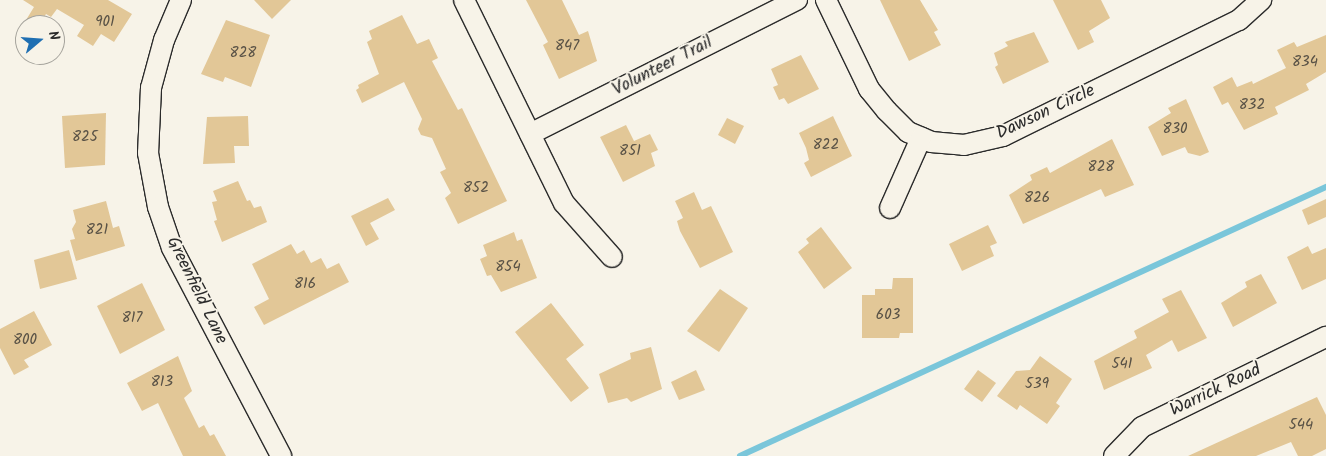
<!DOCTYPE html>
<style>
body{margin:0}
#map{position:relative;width:1326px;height:456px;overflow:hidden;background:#f7f3e8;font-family:Kalam,sans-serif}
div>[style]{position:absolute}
.stream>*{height:5.5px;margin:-2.75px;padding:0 2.75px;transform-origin:2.75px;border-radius:2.75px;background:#7ac6da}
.building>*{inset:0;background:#e2c797}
.roads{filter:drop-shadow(1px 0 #2b2b2b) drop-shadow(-1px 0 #2b2b2b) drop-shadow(0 1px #2b2b2b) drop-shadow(0 -1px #2b2b2b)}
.street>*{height:20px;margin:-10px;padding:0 10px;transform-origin:10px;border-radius:10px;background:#f7f3e8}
span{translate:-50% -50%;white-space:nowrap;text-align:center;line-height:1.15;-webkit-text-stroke:4px #f7f3e8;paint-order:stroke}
.number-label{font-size:15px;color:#595246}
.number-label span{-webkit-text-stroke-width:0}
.street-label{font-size:18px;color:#2b2b2b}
.north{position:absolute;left:15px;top:15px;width:50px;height:50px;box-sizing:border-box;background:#f7f3e8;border:1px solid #a5a39c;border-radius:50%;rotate:72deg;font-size:14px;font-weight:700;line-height:20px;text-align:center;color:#2b2b2b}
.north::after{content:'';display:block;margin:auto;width:18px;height:22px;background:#1f6fb2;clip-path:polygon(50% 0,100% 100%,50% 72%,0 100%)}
</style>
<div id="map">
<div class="stream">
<i style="left:740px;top:456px;width:645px;rotate:-24.66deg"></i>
</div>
<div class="building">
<i style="clip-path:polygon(23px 0,108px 0,132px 14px,114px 42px,101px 34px,93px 46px,77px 36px,84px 25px,57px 9px,51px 17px,46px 14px,39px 25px,25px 25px,25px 44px,15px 38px,34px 7px)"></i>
<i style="clip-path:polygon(254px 0,291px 0,272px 19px)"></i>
<i style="clip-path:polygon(526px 0,562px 0,579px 35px,588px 31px,597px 61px,559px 79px,543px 45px,548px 42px)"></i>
<i style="clip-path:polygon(880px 0,920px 0,938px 30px,934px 32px,941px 45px,909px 61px)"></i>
<i style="clip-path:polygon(1053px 0,1101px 0,1110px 18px,1089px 31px,1094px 42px,1078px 50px)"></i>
<i style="clip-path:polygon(402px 15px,417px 44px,429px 39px,438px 58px,432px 61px,458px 110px,462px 108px,507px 201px,458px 224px,445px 198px,451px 193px,440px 172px,446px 169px,432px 138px,421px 135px,418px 129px,422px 119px,404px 82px,362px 103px,356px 90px,359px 88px,358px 85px,379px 74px,367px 42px,372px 39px,369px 31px)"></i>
<i style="clip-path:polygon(226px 20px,270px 35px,251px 87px,225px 77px,223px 82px,201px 74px)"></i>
<i style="clip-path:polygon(1034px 32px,1049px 62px,1003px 84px,995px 67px,998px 65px,994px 53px,1008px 46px,1005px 42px)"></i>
<i style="clip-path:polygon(1326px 35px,1326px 72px,1306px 84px,1309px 90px,1275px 107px,1278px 114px,1244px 130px,1228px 102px,1222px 105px,1213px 87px,1232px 77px,1237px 87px,1252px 81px,1253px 84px,1286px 68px,1277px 50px,1294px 42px,1297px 47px)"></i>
<i style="clip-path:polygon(801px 55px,819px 89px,788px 104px,784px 98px,779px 100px,773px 87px,778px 85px,771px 69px)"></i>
<i style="clip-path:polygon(1186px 99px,1209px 152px,1200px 156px,1188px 153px,1185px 147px,1162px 156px,1148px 127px,1171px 113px,1168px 108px)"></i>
<i style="clip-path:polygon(106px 113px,105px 165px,65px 168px,62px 116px)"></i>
<i style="clip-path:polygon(248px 116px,249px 146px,234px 146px,235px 163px,203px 164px,207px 117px)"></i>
<i style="clip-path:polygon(833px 116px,852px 156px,811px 177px,804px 163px,809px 160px,806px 148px,799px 133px)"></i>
<i style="clip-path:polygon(727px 118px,744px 126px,735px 144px,718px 135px)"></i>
<i style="clip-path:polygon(626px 125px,634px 141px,650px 134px,658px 150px,651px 153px,655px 166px,623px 182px,600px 137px)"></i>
<i style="clip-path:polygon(1112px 139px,1134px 185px,1105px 197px,1101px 189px,1023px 224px,1009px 195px,1032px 180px,1030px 175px,1047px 167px,1050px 173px)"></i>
<i style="clip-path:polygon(238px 181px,247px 201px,250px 200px,254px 208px,261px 206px,267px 222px,222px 242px,214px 221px,217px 220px,212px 202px,217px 201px,213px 191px)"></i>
<i style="clip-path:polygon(694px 192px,702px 210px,711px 206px,733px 252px,700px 268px,680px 231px,677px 221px,683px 218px,675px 201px)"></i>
<i style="clip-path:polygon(388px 198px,395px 210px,370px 223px,379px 239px,366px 246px,351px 216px)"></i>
<i style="clip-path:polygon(1326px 199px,1326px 217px,1308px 225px,1302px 210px)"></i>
<i style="clip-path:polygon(106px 201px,113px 228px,119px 226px,125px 246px,76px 261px,70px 240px,75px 239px,72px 229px,76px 222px,73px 210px)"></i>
<i style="clip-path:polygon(988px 225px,997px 243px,990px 246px,994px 256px,962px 271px,949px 244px)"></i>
<i style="clip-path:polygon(821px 227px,852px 268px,824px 289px,798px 252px,809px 243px,806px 239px)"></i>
<i style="clip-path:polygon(514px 232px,517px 241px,522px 239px,537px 278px,501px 292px,491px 275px,487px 276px,480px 259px,487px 256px,483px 245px)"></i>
<i style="clip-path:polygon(291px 244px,297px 254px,304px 250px,311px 263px,321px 258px,327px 269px,339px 263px,349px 282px,264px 325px,254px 307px,269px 299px,252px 264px)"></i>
<i style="clip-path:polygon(1308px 246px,1312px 254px,1326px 248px,1326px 279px,1302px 290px,1287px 257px)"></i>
<i style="clip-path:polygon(69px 250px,77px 279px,40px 289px,34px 260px)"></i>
<i style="clip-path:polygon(1261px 274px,1277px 303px,1233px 327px,1221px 303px,1247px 287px,1245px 282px)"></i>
<i style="clip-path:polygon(893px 278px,913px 278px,913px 333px,900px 333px,899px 338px,862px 338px,862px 295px,875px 295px,875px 289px,892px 289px)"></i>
<i style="clip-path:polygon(142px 283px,165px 330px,120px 354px,97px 306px)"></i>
<i style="clip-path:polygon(720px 289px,748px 308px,719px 352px,687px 331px)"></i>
<i style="clip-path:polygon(1181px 290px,1207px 338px,1178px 352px,1172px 340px,1146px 355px,1152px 368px,1104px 390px,1094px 361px,1137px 338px,1134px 331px,1169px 312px,1162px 299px)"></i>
<i style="clip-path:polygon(551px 303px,584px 345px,566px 359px,589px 388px,571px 402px,515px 332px)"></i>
<i style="clip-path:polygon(34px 311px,52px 345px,24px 360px,29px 367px,14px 375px,0 348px,0 329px)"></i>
<i style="clip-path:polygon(651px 347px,662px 389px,631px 402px,627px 398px,608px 403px,599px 374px,631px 359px,630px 353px)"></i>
<i style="clip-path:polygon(178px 356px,192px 391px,184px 398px,199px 428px,204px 425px,210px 436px,214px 434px,226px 456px,183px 456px,158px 403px,142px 411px,127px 383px)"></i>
<i style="clip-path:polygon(1040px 356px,1072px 379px,1056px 403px,1060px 406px,1047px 424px,1020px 405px,1017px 410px,997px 396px,1016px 371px,1030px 370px)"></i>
<i style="clip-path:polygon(696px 370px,705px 390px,679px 400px,671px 382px)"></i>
<i style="clip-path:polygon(978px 370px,996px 383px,982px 402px,964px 389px)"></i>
<i style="clip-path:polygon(1317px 397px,1326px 415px,1326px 449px,1312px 456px,1298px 456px,1291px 442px,1256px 456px,1188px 456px)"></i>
</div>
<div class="roads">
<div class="street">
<i style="left:181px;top:0;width:43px;rotate:113deg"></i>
<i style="left:164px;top:40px;width:50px;rotate:105.2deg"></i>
<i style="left:151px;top:88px;width:65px;rotate:92.6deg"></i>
<i style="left:148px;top:153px;width:55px;rotate:79.5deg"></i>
<i style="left:158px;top:207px;width:43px;rotate:71.1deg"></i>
<i style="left:172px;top:248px;width:235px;rotate:62.3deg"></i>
<i style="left:464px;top:0;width:226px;rotate:63.8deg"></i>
<i style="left:564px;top:203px;width:72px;rotate:48.4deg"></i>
<i style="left:826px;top:0;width:99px;rotate:64.2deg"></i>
<i style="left:869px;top:89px;width:28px;rotate:51deg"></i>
<i style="left:887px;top:111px;width:30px;rotate:45deg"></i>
<i style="left:908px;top:132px;width:25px;rotate:23deg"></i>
<i style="left:931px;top:142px;width:33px;rotate:5deg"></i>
<i style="left:964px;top:145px;width:40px;rotate:-13deg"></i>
<i style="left:1003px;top:136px;width:263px;rotate:-26.2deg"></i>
<i style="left:1239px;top:20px;width:30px;rotate:-42deg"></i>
<i style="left:530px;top:134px;width:299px;rotate:-26.7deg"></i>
<i style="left:890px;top:208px;width:77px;rotate:-66.1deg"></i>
<i style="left:1114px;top:456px;width:40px;rotate:-46deg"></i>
<i style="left:1142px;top:427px;width:205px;rotate:-26.1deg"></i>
</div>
</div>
<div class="number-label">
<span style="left:105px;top:23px">901</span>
<span style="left:567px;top:47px">847</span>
<span style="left:243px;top:54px">828</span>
<span style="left:1305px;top:63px">834</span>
<span style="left:1252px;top:106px">832</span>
<span style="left:1175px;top:130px">830</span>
<span style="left:85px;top:138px">825</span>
<span style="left:826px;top:146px">822</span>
<span style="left:630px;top:152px">851</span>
<span style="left:1101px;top:168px">828</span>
<span style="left:476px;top:189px">852</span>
<span style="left:1037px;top:199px">826</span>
<span style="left:97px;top:231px">821</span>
<span style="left:508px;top:268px">854</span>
<span style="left:305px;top:285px">816</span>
<span style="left:888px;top:316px">603</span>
<span style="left:132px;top:319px">817</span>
<span style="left:25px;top:341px">800</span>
<span style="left:1122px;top:365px">541</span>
<span style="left:162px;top:383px">813</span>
<span style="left:1037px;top:385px">539</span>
<span style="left:1301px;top:426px">544</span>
</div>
<div class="street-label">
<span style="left:663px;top:67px;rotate:-27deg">Volunteer Trail</span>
<span style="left:1046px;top:113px;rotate:-25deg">Dawson Circle</span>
<span style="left:196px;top:291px;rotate:64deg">Greenfield Lane</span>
<span style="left:1216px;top:391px;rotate:-26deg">Warrick Road</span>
</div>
<div class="north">N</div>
</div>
